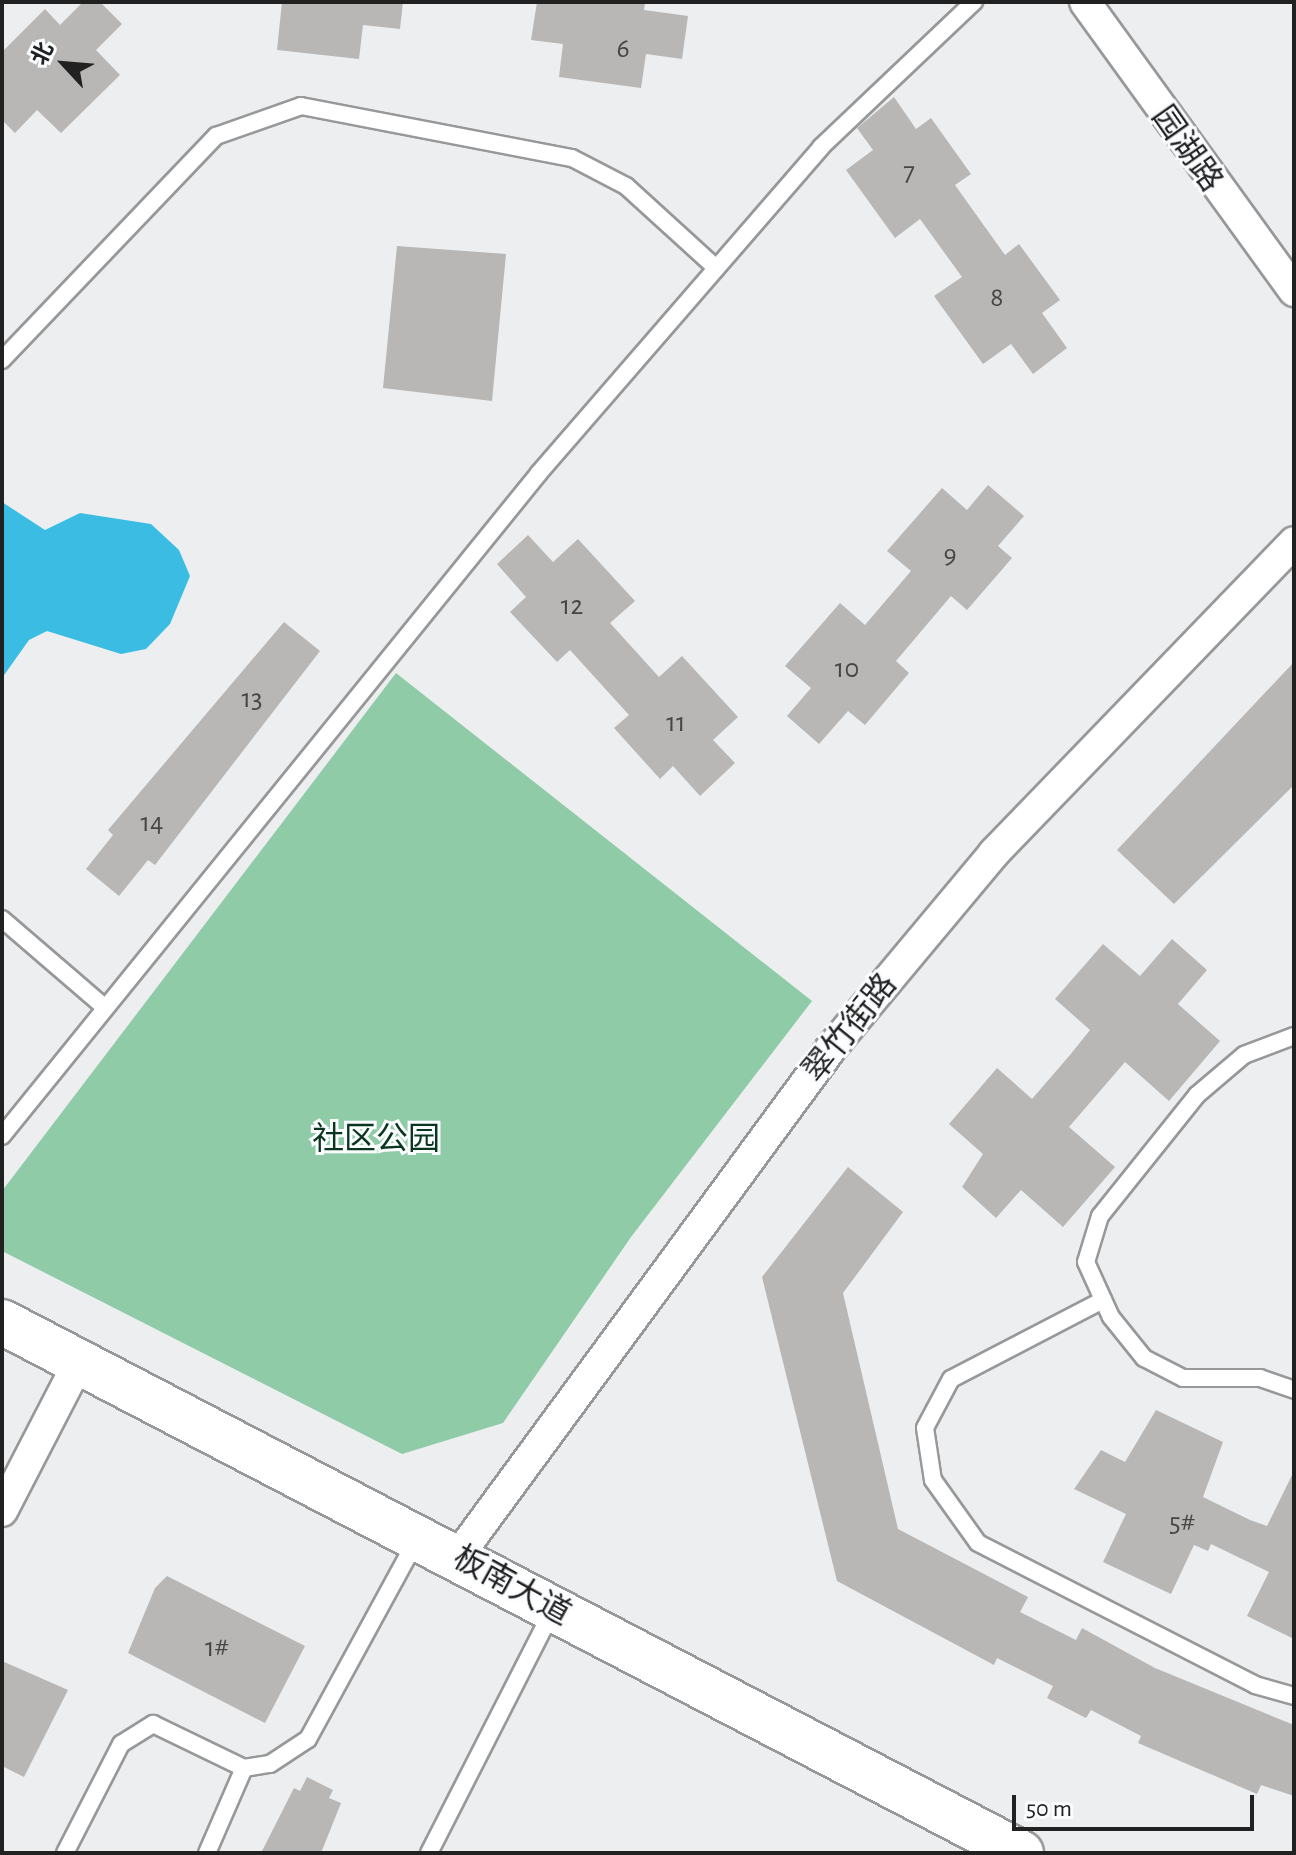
<!DOCTYPE html>
<meta charset="utf-8">
<style>
body{margin:0}
#map{position:relative;width:1296px;height:1855px;overflow:hidden;background:#edeef0;font-family:"Alegreya Sans","Noto Sans SC",sans-serif}
div>[style]{position:absolute}
.green>*{inset:0;background:#8ecba6}
.water>*{inset:0;background:#3bbde3}
.building>*{inset:0;background:#b8b7b6}
.roads{filter:drop-shadow(2px 0 #979899) drop-shadow(-2px 0 #979899) drop-shadow(0 2px #979899) drop-shadow(0 -2px #979899)}
.service>*{height:16px;margin:-8px;padding:0 8px;transform-origin:8px;border-radius:8px;background:#fff}
.minor>*{height:30px;margin:-15px;padding:0 15px;transform-origin:15px;border-radius:15px;background:#fff}
.secondary>*{height:44px;margin:-22px;padding:0 22px;transform-origin:22px;border-radius:22px;background:#fff}
span{translate:-50% -50%;white-space:nowrap;text-align:center;line-height:1.15;-webkit-text-stroke:6px #fafcfd;paint-order:stroke}
.number-label{font-size:28px;color:#474647}
.number-label span{-webkit-text-stroke-width:0}
.street-label{font-size:32px;color:#212122}
.park-label{font-size:32px;color:#0a351f}
.frame{position:absolute;inset:0;border:4px solid #212122;pointer-events:none}
.north{position:absolute;left:24px;top:24px;width:80px;height:80px;-webkit-text-stroke:6px #fafcfd;paint-order:stroke;rotate:296deg;font-size:22px;font-weight:700;line-height:32px;text-align:center;color:#212122}
.north::after{content:'';display:block;margin:auto;width:28px;height:36px;background:#212122;clip-path:polygon(50% 0,100% 100%,50% 72%,0 100%)}
.scale{position:absolute;left:1012px;top:1795px;width:242px;height:36px;box-sizing:border-box;border:4px solid #212122;border-top:0;padding-left:10px;font-size:24px;line-height:28px;white-space:nowrap;color:#212122;-webkit-text-stroke:6px #fafcfd;paint-order:stroke}
</style>
<div id="map">
<div class="green">
<i style="clip-path:polygon(396px 673px,812px 1001px,631px 1237px,503px 1423px,402px 1454px,2px 1251px,2px 1191px)"></i>
</div>
<div class="water">
<i style="clip-path:polygon(2px 502px,45px 530px,80px 513px,151px 524px,179px 550px,190px 576px,170px 624px,146px 649px,121px 654px,47px 631px,29px 640px,2px 678px)"></i>
</div>
<div class="building">
<i style="clip-path:polygon(83px 2px,100px 2px,122px 24px,96px 50px,120px 75px,61px 133px,37px 110px,15px 133px,2px 120px,2px 52px,45px 9px,60px 25px)"></i>
<i style="clip-path:polygon(282px 2px,403px 2px,400px 29px,363px 25px,359px 59px,277px 50px)"></i>
<i style="clip-path:polygon(537px 2px,645px 2px,644px 10px,688px 16px,682px 59px,646px 54px,641px 88px,559px 77px,563px 44px,531px 40px)"></i>
<i style="clip-path:polygon(894px 97px,916px 129px,931px 118px,971px 174px,955px 185px,1005px 255px,1019px 244px,1060px 300px,1042px 313px,1067px 348px,1033px 374px,1011px 344px,983px 364px,934px 296px,962px 277px,920px 219px,895px 238px,846px 170px,873px 150px,857px 128px)"></i>
<i style="clip-path:polygon(397px 246px,506px 254px,492px 401px,383px 388px)"></i>
<i style="clip-path:polygon(988px 485px,1024px 516px,998px 546px,1012px 558px,967px 610px,951px 596px,896px 661px,909px 673px,865px 725px,848px 711px,819px 744px,787px 716px,811px 688px,785px 666px,840px 603px,865px 625px,911px 571px,887px 551px,942px 488px,967px 510px)"></i>
<i style="clip-path:polygon(528px 535px,553px 562px,578px 539px,635px 601px,610px 623px,659px 677px,682px 656px,738px 717px,713px 740px,735px 763px,700px 796px,673px 766px,660px 779px,614px 728px,629px 715px,570px 650px,557px 662px,510px 612px,526px 597px,497px 564px)"></i>
<i style="clip-path:polygon(284px 622px,320px 651px,155px 865px,148px 860px,119px 896px,86px 869px,113px 835px,108px 830px)"></i>
<i style="clip-path:polygon(1294px 662px,1294px 785px,1174px 904px,1117px 850px)"></i>
<i style="clip-path:polygon(1172px 939px,1207px 970px,1178px 1004px,1220px 1041px,1169px 1101px,1125px 1062px,1069px 1127px,1115px 1167px,1063px 1227px,1021px 1190px,996px 1218px,962px 1187px,983px 1154px,949px 1124px,997px 1068px,1032px 1099px,1070px 1055px,1090px 1030px,1055px 999px,1103px 944px,1140px 976px)"></i>
<i style="clip-path:polygon(848px 1167px,903px 1212px,843px 1293px,898px 1529px,1028px 1597px,1020px 1612px,1076px 1640px,1082px 1628px,1155px 1668px,1294px 1725px,1294px 1796px,1261px 1785px,1257px 1794px,1138px 1743px,1141px 1736px,1091px 1710px,1086px 1718px,1047px 1698px,1053px 1686px,997px 1658px,994px 1665px,837px 1581px,762px 1277px)"></i>
<i style="clip-path:polygon(1156px 1410px,1223px 1442px,1203px 1497px,1250px 1520px,1267px 1526px,1294px 1471px,1294px 1639px,1247px 1616px,1269px 1572px,1211px 1544px,1208px 1551px,1194px 1545px,1171px 1594px,1103px 1562px,1126px 1514px,1074px 1489px,1101px 1450px,1125px 1462px)"></i>
<i style="clip-path:polygon(167px 1576px,305px 1646px,265px 1723px,128px 1653px,155px 1588px)"></i>
<i style="clip-path:polygon(2px 1661px,68px 1690px,24px 1777px,2px 1766px)"></i>
<i style="clip-path:polygon(307px 1777px,333px 1790px,329px 1798px,341px 1803px,321px 1853px,261px 1853px,294px 1788px,300px 1791px)"></i>
</div>
<div class="roads">
<div class="service">
<i style="left:2px;top:360px;width:310px;rotate:-46.3deg"></i>
<i style="left:216px;top:136px;width:90px;rotate:-19.4deg"></i>
<i style="left:301px;top:106px;width:276px;rotate:10.9deg"></i>
<i style="left:572px;top:158px;width:61px;rotate:27.4deg"></i>
<i style="left:626px;top:186px;width:122px;rotate:42.3deg"></i>
<i style="left:2px;top:919px;width:133px;rotate:40.7deg"></i>
<i style="left:1294px;top:1036px;width:53px;rotate:159.2deg"></i>
<i style="left:1244px;top:1055px;width:62px;rotate:139.6deg"></i>
<i style="left:1197px;top:1095px;width:155px;rotate:128.7deg"></i>
<i style="left:1100px;top:1216px;width:48px;rotate:106.9deg"></i>
<i style="left:1086px;top:1262px;width:60px;rotate:65.6deg"></i>
<i style="left:1111px;top:1317px;width:53px;rotate:51.2deg"></i>
<i style="left:1144px;top:1358px;width:44px;rotate:27.1deg"></i>
<i style="left:1183px;top:1378px;width:77px"></i>
<i style="left:1260px;top:1378px;width:36px;rotate:19deg"></i>
<i style="left:2px;top:1136px;width:853px;rotate:-50.99deg"></i>
<i style="left:539px;top:473px;width:431px;rotate:-49.1deg"></i>
<i style="left:821px;top:147px;width:211px;rotate:-43.5deg"></i>
<i style="left:1103px;top:1300px;width:171px;rotate:152.5deg"></i>
<i style="left:951px;top:1379px;width:55px;rotate:118deg"></i>
<i style="left:925px;top:1428px;width:53px;rotate:81.3deg"></i>
<i style="left:933px;top:1480px;width:77px;rotate:54.5deg"></i>
<i style="left:978px;top:1543px;width:311px;rotate:27.1deg"></i>
<i style="left:1255px;top:1685px;width:41px;rotate:15.8deg"></i>
<i style="left:244px;top:1768px;width:26px;rotate:-9deg"></i>
<i style="left:270px;top:1764px;width:45px;rotate:-33.3deg"></i>
<i style="left:308px;top:1739px;width:226px;rotate:-61.4deg"></i>
<i style="left:65px;top:1853px;width:123px;rotate:-62.8deg"></i>
<i style="left:121px;top:1744px;width:38px;rotate:-32deg"></i>
<i style="left:153px;top:1724px;width:101px;rotate:25.8deg"></i>
<i style="left:244px;top:1768px;width:93px;rotate:113.5deg"></i>
<i style="left:429px;top:1853px;width:271px;rotate:-63deg"></i>
</div>
<div class="minor">
<i style="left:1085px;top:2px;width:357px;rotate:54.1deg"></i>
<i style="left:2px;top:1511px;width:168px;rotate:-62.7deg"></i>
<i style="left:458px;top:1556px;width:632px;rotate:-53.69deg"></i>
<i style="left:832px;top:1047px;width:253px;rotate:-50.1deg"></i>
<i style="left:994px;top:853px;width:432px;rotate:-46deg"></i>
</div>
<div class="secondary">
<i style="left:2px;top:1322px;width:1149px;rotate:27.52deg"></i>
</div>
</div>
<div class="number-label">
<span style="left:623px;top:49px">6</span>
<span style="left:909px;top:172px">7</span>
<span style="left:997px;top:298px">8</span>
<span style="left:950px;top:555px">9</span>
<span style="left:572px;top:606px">12</span>
<span style="left:847px;top:669px">10</span>
<span style="left:252px;top:699px">13</span>
<span style="left:676px;top:723px">11</span>
<span style="left:152px;top:823px">14</span>
<span style="left:1182px;top:1523px">5#</span>
<span style="left:217px;top:1648px">1#</span>
</div>
<div class="street-label">
<span style="left:1187px;top:149px;rotate:55deg">园湖路</span>
<span style="left:850px;top:1028px;rotate:-51deg">翠竹街路</span>
<span style="left:512px;top:1586px;rotate:29deg">板南大道</span>
</div>
<div class="park-label">
<span style="left:376px;top:1139px">社区公园</span>
</div>
<div class="frame"></div>
<div class="north">北</div>
<div class="scale">50 m</div>
</div>
